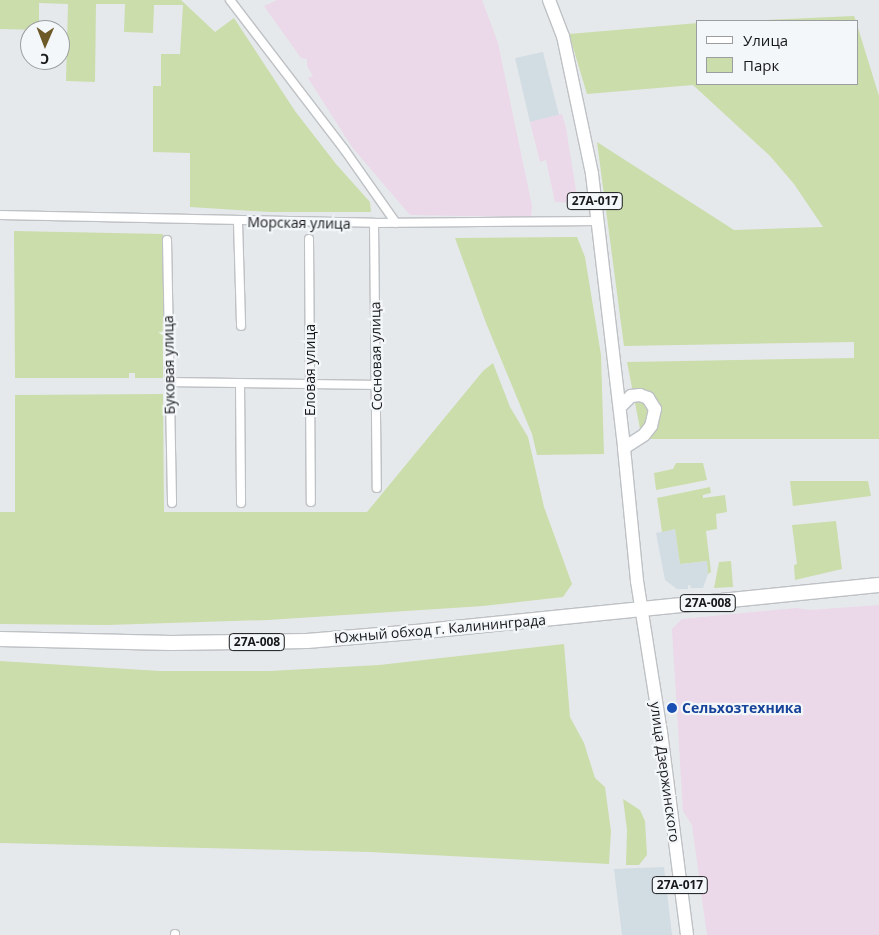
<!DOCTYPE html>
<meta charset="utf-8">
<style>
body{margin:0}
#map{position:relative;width:879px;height:935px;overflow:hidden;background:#e6e9ec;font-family:"Open Sans",sans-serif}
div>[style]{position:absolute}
.built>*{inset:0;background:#d2dce3}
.industrial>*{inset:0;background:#ebd8e9}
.green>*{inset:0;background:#cbddab}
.roads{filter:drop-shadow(1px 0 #bec1c4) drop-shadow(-1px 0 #bec1c4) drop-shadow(0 1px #bec1c4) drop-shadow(0 -1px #bec1c4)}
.street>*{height:8px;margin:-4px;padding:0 4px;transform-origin:4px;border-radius:4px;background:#fff}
.primary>*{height:12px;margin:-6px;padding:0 6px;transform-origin:6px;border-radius:6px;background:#fff}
.highway>*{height:14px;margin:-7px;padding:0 7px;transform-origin:7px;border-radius:7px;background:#fff}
.dots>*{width:14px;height:14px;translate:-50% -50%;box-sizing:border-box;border:2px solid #f3f7f9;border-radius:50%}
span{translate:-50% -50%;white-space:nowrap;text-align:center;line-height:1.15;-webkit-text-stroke:4.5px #f3f7f9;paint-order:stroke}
.shield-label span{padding:1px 4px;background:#f3f7f9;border:1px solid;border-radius:4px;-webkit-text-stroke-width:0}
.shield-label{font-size:12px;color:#171819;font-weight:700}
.street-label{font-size:14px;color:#171819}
.transit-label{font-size:14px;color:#164399;font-weight:700}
.left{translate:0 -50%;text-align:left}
.legend{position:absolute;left:696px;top:20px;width:162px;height:65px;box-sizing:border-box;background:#f3f7f9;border:1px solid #9b9e9f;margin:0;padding:6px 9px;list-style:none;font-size:15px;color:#171819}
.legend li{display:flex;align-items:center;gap:10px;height:25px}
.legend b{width:25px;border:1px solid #9b9e9f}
.north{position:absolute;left:20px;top:20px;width:50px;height:50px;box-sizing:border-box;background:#f3f7f9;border:1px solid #9b9e9f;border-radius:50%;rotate:181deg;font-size:14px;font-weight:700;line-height:20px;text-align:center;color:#171819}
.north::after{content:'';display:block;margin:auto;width:18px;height:22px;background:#6e5928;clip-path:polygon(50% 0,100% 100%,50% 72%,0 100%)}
</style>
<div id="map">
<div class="built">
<i style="clip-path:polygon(543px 52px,559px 115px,530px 122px,515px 58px)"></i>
<i style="clip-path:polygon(675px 529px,680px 564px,707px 561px,708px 574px,703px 588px,691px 588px,690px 585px,688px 585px,688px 589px,677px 589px,665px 580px,656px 533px)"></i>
<i style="clip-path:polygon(664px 867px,672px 935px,622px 935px,614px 869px)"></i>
</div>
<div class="industrial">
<i style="clip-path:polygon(277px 0,482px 0,498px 43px,532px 206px,531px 217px,410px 215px,352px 147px,308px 78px,313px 76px,307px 66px,307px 59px,301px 58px,264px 6px)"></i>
<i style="clip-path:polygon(562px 114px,566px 128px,578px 203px,555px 202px,546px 160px,540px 162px,530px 122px)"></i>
<i style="clip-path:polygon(879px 605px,879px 935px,707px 935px,692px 825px,683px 811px,672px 629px,682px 619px,796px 608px,810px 610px)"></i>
</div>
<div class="green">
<i style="clip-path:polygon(0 0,181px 0,215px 32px,234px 18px,295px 111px,336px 164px,370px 202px,371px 212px,270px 212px,190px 207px,190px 153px,153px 152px,153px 86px,161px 86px,161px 54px,180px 54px,183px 5px,154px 5px,153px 33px,124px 32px,125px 4px,96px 4px,95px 82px,66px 81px,68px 4px,39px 3px,39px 30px,0 29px)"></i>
<i style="clip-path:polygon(854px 16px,856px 21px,743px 21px,765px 20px)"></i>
<i style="clip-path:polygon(698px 23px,698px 84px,858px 84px,858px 28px,879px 96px,879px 439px,642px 439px,627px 362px,854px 358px,854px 342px,624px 346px,597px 142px,734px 230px,823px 227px,794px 184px,770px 156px,693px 85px,587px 94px,569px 34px)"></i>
<i style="clip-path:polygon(14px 231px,163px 234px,163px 378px,135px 378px,135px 373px,129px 373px,129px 378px,15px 378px)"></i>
<i style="clip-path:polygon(577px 237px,585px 257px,601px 355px,604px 454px,537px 455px,532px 434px,486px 323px,455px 238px)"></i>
<i style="clip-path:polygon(493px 363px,510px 407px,528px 437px,544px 507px,572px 584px,563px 597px,483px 606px,268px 620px,107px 625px,0 624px,0 512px,15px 512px,15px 395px,163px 394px,164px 512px,367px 512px,483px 371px)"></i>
<i style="clip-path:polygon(676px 463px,703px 463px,707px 480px,656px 490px,654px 473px,673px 469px)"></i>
<i style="clip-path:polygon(790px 481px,868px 481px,871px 496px,793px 506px)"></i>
<i style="clip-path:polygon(710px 487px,711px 493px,703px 495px,703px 498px,725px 495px,727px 512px,716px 514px,717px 529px,706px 531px,711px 572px,708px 574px,707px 561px,680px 564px,675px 529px,662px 532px,657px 498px)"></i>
<i style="clip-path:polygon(836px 521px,842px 569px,795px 580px,794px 565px,797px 564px,792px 525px)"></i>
<i style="clip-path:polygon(731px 561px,733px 587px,714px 588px,719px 562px)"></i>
<i style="clip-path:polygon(564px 644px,570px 717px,584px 743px,595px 778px,605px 787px,611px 831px,609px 864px,370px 852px,0 843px,0 661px,160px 671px,270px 671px,379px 665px)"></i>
<i style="clip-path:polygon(623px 799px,640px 810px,645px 821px,647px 855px,639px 865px,626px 865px,627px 830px)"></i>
</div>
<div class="roads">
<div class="street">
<i style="left:230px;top:0;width:188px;rotate:52.6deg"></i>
<i style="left:344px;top:149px;width:90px;rotate:54.9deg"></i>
<i style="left:0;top:215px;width:374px;rotate:1.2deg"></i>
<i style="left:374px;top:223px;width:224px;rotate:-0.5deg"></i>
<i style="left:238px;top:222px;width:104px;rotate:88.3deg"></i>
<i style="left:374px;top:223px;width:265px;rotate:89.4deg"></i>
<i style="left:309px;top:239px;width:263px;rotate:89.6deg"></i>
<i style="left:167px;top:240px;width:263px;rotate:88.9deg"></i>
<i style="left:170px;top:382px;width:206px;rotate:0.8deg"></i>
<i style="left:240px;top:383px;width:120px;rotate:89.5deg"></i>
<i style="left:175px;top:935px;width:1px;rotate:-90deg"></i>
</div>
<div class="primary">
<i style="left:549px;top:0;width:39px;rotate:69deg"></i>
<i style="left:563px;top:36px;width:141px;rotate:78.1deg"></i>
<i style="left:592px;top:174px;width:276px;rotate:83.3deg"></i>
<i style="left:624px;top:448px;width:134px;rotate:84.4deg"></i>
<i style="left:637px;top:581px;width:153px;rotate:81deg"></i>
<i style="left:661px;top:732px;width:205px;rotate:82.7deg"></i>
<i style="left:620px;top:407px;width:16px;rotate:-45deg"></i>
<i style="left:631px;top:396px;width:9px;rotate:-6deg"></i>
<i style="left:640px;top:395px;width:9px;rotate:21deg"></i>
<i style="left:648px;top:398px;width:13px;rotate:58deg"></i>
<i style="left:655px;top:409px;width:17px;rotate:103deg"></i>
<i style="left:651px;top:426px;width:11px;rotate:128deg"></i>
<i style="left:644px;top:435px;width:24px;rotate:147deg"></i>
</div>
<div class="highway">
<i style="left:0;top:639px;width:171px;rotate:1.3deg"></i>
<i style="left:171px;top:643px;width:136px;rotate:-0.8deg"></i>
<i style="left:307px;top:641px;width:118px;rotate:-4.8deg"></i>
<i style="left:425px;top:631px;width:456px;rotate:-5.8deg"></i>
</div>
</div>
<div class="dots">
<i style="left:672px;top:708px;background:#1a4fb4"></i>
</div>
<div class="shield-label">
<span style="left:595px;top:201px">27А-017</span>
<span style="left:708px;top:603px">27А-008</span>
<span style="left:257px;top:642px">27А-008</span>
<span style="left:680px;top:885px">27А-017</span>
</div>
<div class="street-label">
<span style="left:299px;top:223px;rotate:1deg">Морская улица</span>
<span style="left:376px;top:356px;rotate:-91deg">Сосновая улица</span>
<span style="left:169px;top:365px;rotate:-91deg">Буковая улица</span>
<span style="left:310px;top:370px;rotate:-90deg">Еловая улица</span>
<span style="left:440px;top:629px;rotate:-5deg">Южный обход г. Калининграда</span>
<span style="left:665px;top:772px;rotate:82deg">улица Дзержинского</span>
</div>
<div class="transit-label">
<span class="left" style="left:682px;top:708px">Сельхозтехника</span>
</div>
<ul class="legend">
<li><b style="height:6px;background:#fff"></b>Улица</li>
<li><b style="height:14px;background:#cbddab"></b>Парк</li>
</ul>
<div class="north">С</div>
</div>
